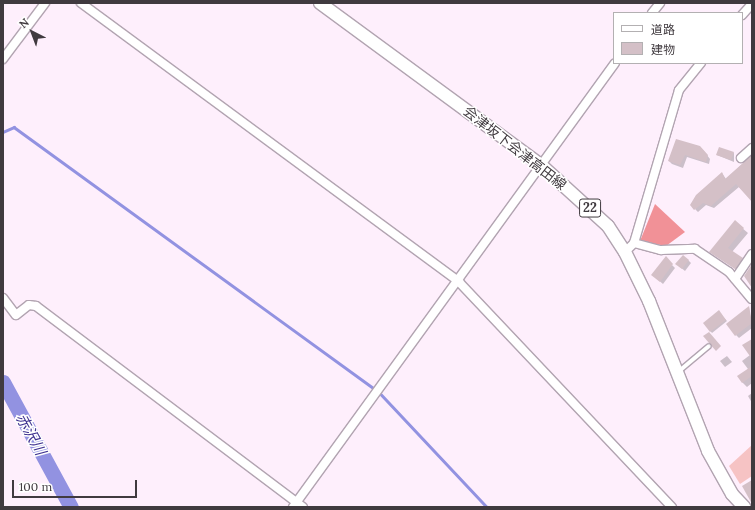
<!DOCTYPE html>
<meta charset="utf-8">
<style>
body{margin:0}
#map{position:relative;width:755px;height:510px;overflow:hidden;background:#feeffc;font-family:Lora,"Noto Sans JP",serif}
div>[style]{position:absolute}
.green>*{inset:0;background:#f6c3c4}
.forest>*{inset:0;background:#f19197}
.shadow>*{inset:0;background:#0003}
.stream>*{height:2.5px;margin:-1.25px;padding:0 1.25px;transform-origin:1.25px;border-radius:1.25px;background:#9292e1}
.river>*{height:15px;margin:-7.5px;padding:0 7.5px;transform-origin:7.5px;border-radius:7.5px;background:#9292e1}
.building>*{inset:0;background:#d4c0c7}
.roads{filter:drop-shadow(1px 0 #b2a4b1) drop-shadow(-1px 0 #b2a4b1) drop-shadow(0 1px #b2a4b1) drop-shadow(0 -1px #b2a4b1)}
.service>*{height:4px;margin:-2px;padding:0 2px;transform-origin:2px;border-radius:2px;background:#fff}
.minor>*{height:8px;margin:-4px;padding:0 4px;transform-origin:4px;border-radius:4px;background:#fff}
.primary>*{height:12px;margin:-6px;padding:0 6px;transform-origin:6px;border-radius:6px;background:#fff}
span{translate:-50% -50%;white-space:nowrap;text-align:center;line-height:1.15;-webkit-text-stroke:3px #fff;paint-order:stroke}
.shield-label span{padding:1px 3px;background:#fff;border:1px solid;border-radius:3px;-webkit-text-stroke-width:0}
.shield-label{font-size:13px;color:#403a3f;font-weight:700}
.street-label{font-size:14px;color:#403a3f}
.water-label{font-size:15px;color:#403491;font-style:italic}
.frame{position:absolute;inset:0;border:4px solid #403a3f;pointer-events:none}
.legend{position:absolute;left:613px;top:12px;width:130px;height:52px;box-sizing:border-box;background:#fff;border:1px solid #b3b0b2;margin:0;padding:5px 7px;list-style:none;font-size:12px;color:#403a3f}
.legend li{display:flex;align-items:center;gap:8px;height:20px}
.legend b{width:20px;border:1px solid #b3b0b2}
.north{position:absolute;left:12px;top:12px;width:40px;height:40px;-webkit-text-stroke:3px #fff;paint-order:stroke;rotate:318deg;font-size:11px;font-weight:700;line-height:16px;text-align:center;color:#403a3f}
.north::after{content:'';display:block;margin:auto;width:14px;height:18px;background:#403a3f;clip-path:polygon(50% 0,100% 100%,50% 72%,0 100%)}
.scale{position:absolute;left:12px;top:480px;width:125px;height:18px;box-sizing:border-box;border:2px solid #403a3f;border-top:0;padding-left:5px;font-size:12px;line-height:14px;white-space:nowrap;color:#403a3f;-webkit-text-stroke:3px #fff;paint-order:stroke}
</style>
<div id="map">
<div class="green">
<i style="clip-path:polygon(752px 445px,752px 476px,740px 484px,729px 466px)"></i>
</div>
<div class="forest">
<i style="clip-path:polygon(655px 204px,685px 232px,666px 246px,640px 241px)"></i>
</div>
<div class="shadow">
<i style="clip-path:polygon(677px 140px,703px 150px,710px 159px,709px 164px,687px 157px,683px 168px,672px 164px,669px 161px)"></i>
<i style="clip-path:polygon(734px 153px,734px 162px,717px 155px)"></i>
<i style="clip-path:polygon(752px 155px,752px 200px,739px 187px,714px 208px,706px 205px,698px 212px,695px 209px,722px 173px,726px 179px)"></i>
<i style="clip-path:polygon(735px 222px,748px 233px,732px 252px,746px 263px,740px 272px,711px 252px)"></i>
<i style="clip-path:polygon(688px 260px,691px 263px,685px 271px,680px 267px)"></i>
<i style="clip-path:polygon(672px 265px,675px 268px,663px 284px,656px 278px)"></i>
<i style="clip-path:polygon(749px 307px,752px 328px,739px 338px,736px 335px)"></i>
<i style="clip-path:polygon(719px 312px,727px 321px,712px 333px,704px 323px)"></i>
<i style="clip-path:polygon(752px 340px,752px 383px,747px 387px,742px 382px,748px 369px,742px 361px,750px 355px)"></i>
<i style="clip-path:polygon(727px 356px,732px 362px,725px 367px,720px 361px)"></i>
<i style="clip-path:polygon(752px 393px,752px 403px,748px 396px)"></i>
</div>
<div class="stream">
<i style="left:3px;top:132px;width:12px;rotate:-24deg"></i>
<i style="left:14px;top:127px;width:451px;rotate:36deg"></i>
<i style="left:379px;top:392px;width:158px;rotate:46.8deg"></i>
</div>
<div class="river">
<i style="left:3px;top:382px;width:142px;rotate:61.5deg"></i>
</div>
<div class="building">
<i style="clip-path:polygon(676px 139px,700px 146px,708px 155px,706px 162px,685px 155px,680px 165px,668px 161px)"></i>
<i style="clip-path:polygon(719px 147px,734px 152px,731px 160px,716px 155px)"></i>
<i style="clip-path:polygon(752px 155px,752px 202px,736px 184px,711px 206px,703px 203px,694px 210px,690px 205px,696px 195px,722px 172px,725px 179px)"></i>
<i style="clip-path:polygon(735px 220px,744px 228px,728px 248px,743px 258px,735px 269px,709px 252px)"></i>
<i style="clip-path:polygon(683px 255px,689px 260px,682px 269px,675px 264px)"></i>
<i style="clip-path:polygon(666px 256px,673px 264px,660px 282px,651px 275px)"></i>
<i style="clip-path:polygon(752px 264px,752px 288px,744px 276px)"></i>
<i style="clip-path:polygon(749px 306px,752px 323px,735px 336px,726px 324px)"></i>
<i style="clip-path:polygon(719px 310px,726px 320px,710px 332px,703px 323px)"></i>
<i style="clip-path:polygon(709px 332px,721px 346px,716px 351px,703px 336px)"></i>
<i style="clip-path:polygon(752px 339px,752px 359px,742px 345px)"></i>
<i style="clip-path:polygon(752px 366px,752px 376px,742px 383px,737px 376px)"></i>
<i style="clip-path:polygon(752px 480px,752px 504px,742px 486px)"></i>
</div>
<div class="roads">
<div class="service">
<i style="left:678px;top:372px;width:40px;rotate:-40deg"></i>
</div>
<div class="minor">
<i style="left:81px;top:3px;width:470px;rotate:36.4deg"></i>
<i style="left:459px;top:282px;width:310px;rotate:46.6deg"></i>
<i style="left:652px;top:13px;width:13px;rotate:-51deg"></i>
<i style="left:742px;top:15px;width:15px;rotate:-48deg"></i>
<i style="left:3px;top:59px;width:70px;rotate:-53.1deg"></i>
<i style="left:741px;top:158px;width:15px;rotate:-42deg"></i>
<i style="left:634px;top:243px;width:28px;rotate:15deg"></i>
<i style="left:661px;top:250px;width:34px;rotate:-2deg"></i>
<i style="left:695px;top:249px;width:41px;rotate:34.1deg"></i>
<i style="left:729px;top:272px;width:35px;rotate:50deg"></i>
<i style="left:625px;top:252px;width:13px;rotate:-45deg"></i>
<i style="left:634px;top:243px;width:159px;rotate:-73.6deg"></i>
<i style="left:679px;top:90px;width:35px;rotate:-51deg"></i>
<i style="left:735px;top:279px;width:30px;rotate:-56deg"></i>
<i style="left:3px;top:298px;width:21px;rotate:53deg"></i>
<i style="left:16px;top:315px;width:16px;rotate:-38deg"></i>
<i style="left:29px;top:305px;width:7px;rotate:8deg"></i>
<i style="left:36px;top:306px;width:334px;rotate:37deg"></i>
<i style="left:293px;top:507px;width:548px;rotate:-54.05deg"></i>
</div>
<div class="primary">
<i style="left:320px;top:3px;width:275px;rotate:36.3deg"></i>
<i style="left:542px;top:166px;width:89px;rotate:42.3deg"></i>
<i style="left:608px;top:226px;width:31px;rotate:57deg"></i>
<i style="left:625px;top:252px;width:55px;rotate:63.9deg"></i>
<i style="left:649px;top:301px;width:161px;rotate:68.5deg"></i>
<i style="left:708px;top:451px;width:49px;rotate:60.8deg"></i>
<i style="left:732px;top:494px;width:18px;rotate:47deg"></i>
</div>
</div>
<div class="shield-label">
<span style="left:590px;top:208px">22</span>
</div>
<div class="street-label">
<span style="left:515px;top:148px;rotate:38deg">会津坂下会津高田線</span>
</div>
<div class="water-label">
<span style="left:31px;top:434px;rotate:61deg">赤沢川</span>
</div>
<div class="frame"></div>
<ul class="legend">
<li><b style="height:5px;background:#fff"></b>道路</li>
<li><b style="height:11px;background:#d4c0c7"></b>建物</li>
</ul>
<div class="north">N</div>
<div class="scale">100 m</div>
</div>
